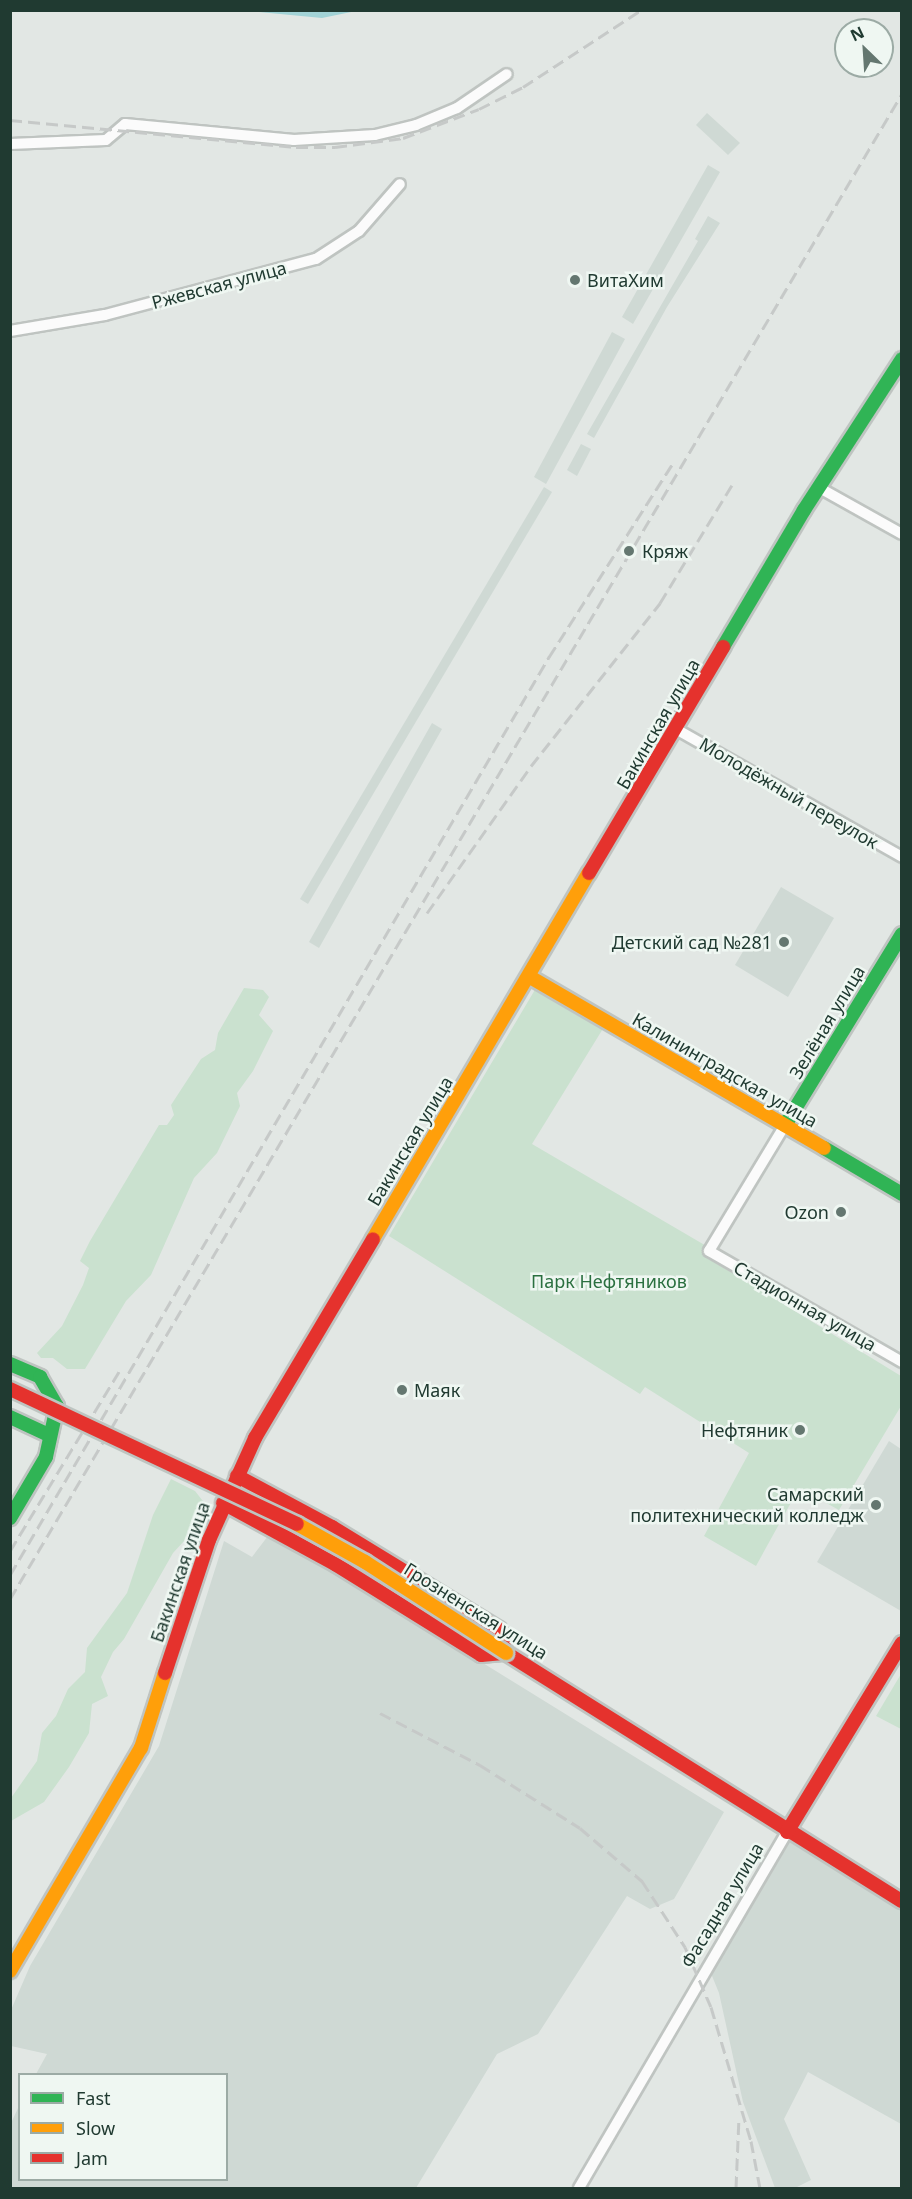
<!DOCTYPE html>
<meta charset="utf-8">
<style>
body{margin:0}
#map{position:relative;width:912px;height:2199px;overflow:hidden;background:#e2e7e4;font-family:"Noto Sans",sans-serif}
div>[style]{position:absolute}
.built>*{inset:0;background:#cfd9d4}
.green>*{inset:0;background:#cae1cf}
.water>*{inset:0;background:#a2d3d6}
.roads{filter:drop-shadow(2px 0 #bfc4c1) drop-shadow(-2px 0 #bfc4c1) drop-shadow(0 2px #bfc4c1) drop-shadow(0 -2px #bfc4c1)}
.street>*{height:10px;margin:-5px;padding:0 5px;transform-origin:5px;border-radius:5px;background:#fbfbfb}
.fast>*{height:14px;margin:-7px;padding:0 7px;transform-origin:7px;border-radius:7px;background:#30b455}
.slow>*{height:14px;margin:-7px;padding:0 7px;transform-origin:7px;border-radius:7px;background:#ff9f0a}
.jam>*{height:14px;margin:-7px;padding:0 7px;transform-origin:7px;border-radius:7px;background:#e5322d}
.rail>*{height:3px;margin-top:-1.5px;transform-origin:0;background:repeating-linear-gradient(90deg,#c6c9c8 0 12px,transparent 0 18px)}
.bridges{filter:drop-shadow(2px 0 #bec5c1) drop-shadow(-2px 0 #bec5c1) drop-shadow(0 2px #bec5c1) drop-shadow(0 -2px #bec5c1)}
.slow-bridge>*{height:14px;margin:-7px;padding:0 7px;transform-origin:7px;border-radius:7px;background:#ff9f0a}
.jam-bridge>*{height:14px;margin:-7px;padding:0 7px;transform-origin:7px;border-radius:7px;background:#e5322d}
.dots>*{width:16px;height:16px;translate:-50% -50%;box-sizing:border-box;border:3px solid #eff7f2;border-radius:50%}
span{translate:-50% -50%;white-space:nowrap;text-align:center;line-height:1.15;-webkit-text-stroke:5px #eff7f2;paint-order:stroke}
.poi-label{font-size:18px;color:#203a31}
.left{translate:0 -50%;text-align:left}
.right{translate:-100% -50%;text-align:right}
.street-label{font-size:18px;color:#203a31}
.park-label{font-size:18px;color:#2b7040}
.frame{position:absolute;inset:0;border:12px solid #203a31;pointer-events:none}
.legend{position:absolute;left:18px;top:2073px;width:210px;height:108px;box-sizing:border-box;background:#eff7f2;border:2px solid #9caba5;margin:0;padding:8px 10px;list-style:none;font-size:18px;color:#203a31}
.legend li{display:flex;align-items:center;gap:12px;height:30px}
.legend b{width:30px;border:2px solid #9caba5}
.north{position:absolute;left:834px;top:18px;width:60px;height:60px;box-sizing:border-box;background:#eff7f2;border:2px solid #9caba5;border-radius:50%;rotate:335deg;font-size:16px;font-weight:700;line-height:24px;text-align:center;color:#203a31}
.north::after{content:'';display:block;margin:auto;width:21px;height:27px;background:#647770;clip-path:polygon(50% 0,100% 100%,50% 72%,0 100%)}
</style>
<div id="map">
<div class="built">
<i style="clip-path:polygon(707px 113px,740px 143px,728px 155px,696px 125px)"></i>
<i style="clip-path:polygon(708px 165px,720px 172px,633px 324px,622px 317px)"></i>
<i style="clip-path:polygon(708px 216px,720px 223px,667px 307px,594px 438px,587px 434px,698px 241px,695px 239px)"></i>
<i style="clip-path:polygon(612px 332px,625px 339px,546px 484px,534px 477px)"></i>
<i style="clip-path:polygon(581px 444px,591px 449px,577px 476px,567px 470px)"></i>
<i style="clip-path:polygon(544px 487px,552px 492px,308px 904px,300px 899px)"></i>
<i style="clip-path:polygon(432px 723px,442px 729px,319px 948px,309px 942px)"></i>
<i style="clip-path:polygon(781px 887px,834px 918px,788px 997px,735px 965px)"></i>
<i style="clip-path:polygon(889px 1441px,901px 1449px,901px 1611px,817px 1562px)"></i>
<i style="clip-path:polygon(271px 1532px,724px 1812px,674px 1899px,650px 1909px,627px 1896px,538px 2034px,497px 2054px,416px 2188px,11px 2188px,11px 2123px,19px 2106px,20px 2180px,226px 2180px,226px 2074px,36px 2074px,47px 2054px,11px 2046px,11px 2010px,30px 1966px,159px 1746px,224px 1541px,252px 1557px)"></i>
<i style="clip-path:polygon(788px 1839px,901px 1906px,901px 2124px,808px 2072px,784px 2119px,811px 2180px,795px 2188px,775px 2188px,743px 2102px,719px 1993px,710px 1971px)"></i>
</div>
<div class="green">
<i style="clip-path:polygon(244px 988px,263px 990px,269px 997px,259px 1015px,273px 1031px,253px 1071px,237px 1093px,240px 1106px,217px 1153px,194px 1178px,151px 1275px,126px 1301px,85px 1369px,67px 1369px,53px 1358px,41px 1358px,37px 1353px,62px 1326px,83px 1285px,89px 1268px,80px 1261px,90px 1241px,159px 1125px,167px 1125px,174px 1115px,171px 1105px,201px 1059px,215px 1050px,218px 1033px)"></i>
<i style="clip-path:polygon(536px 988px,604px 1027px,532px 1144px,720px 1254px,716px 1263px,901px 1376px,901px 1406px,839px 1510px,799px 1488px,756px 1566px,704px 1536px,749px 1453px,645px 1387px,640px 1394px,389px 1236px)"></i>
<i style="clip-path:polygon(171px 1479px,195px 1491px,206px 1505px,198px 1526px,173px 1553px,124px 1639px,113px 1652px,101px 1677px,108px 1696px,92px 1704px,89px 1733px,69px 1767px,44px 1802px,11px 1821px,11px 1798px,37px 1761px,42px 1733px,56px 1716px,68px 1689px,85px 1672px,87px 1648px,127px 1593px,153px 1515px)"></i>
<i style="clip-path:polygon(901px 1674px,901px 1729px,876px 1716px)"></i>
</div>
<div class="water">
<i style="clip-path:polygon(249px 11px,356px 11px,322px 18px)"></i>
</div>
<div class="roads">
<div class="street">
<i style="left:10px;top:144px;width:96px;rotate:-2.4deg"></i>
<i style="left:106px;top:140px;width:25px;rotate:-40deg"></i>
<i style="left:125px;top:124px;width:170px;rotate:5.4deg"></i>
<i style="left:294px;top:140px;width:81px;rotate:-3.5deg"></i>
<i style="left:375px;top:135px;width:42px;rotate:-13.7deg"></i>
<i style="left:416px;top:125px;width:44px;rotate:-22.5deg"></i>
<i style="left:457px;top:108px;width:60px;rotate:-34.2deg"></i>
<i style="left:10px;top:331px;width:96px;rotate:-9.6deg"></i>
<i style="left:105px;top:315px;width:218px;rotate:-14.9deg"></i>
<i style="left:316px;top:259px;width:51px;rotate:-33.1deg"></i>
<i style="left:359px;top:231px;width:62px;rotate:-48.9deg"></i>
<i style="left:818px;top:487px;width:96px;rotate:29.2deg"></i>
<i style="left:676px;top:729px;width:260px;rotate:29.5deg"></i>
<i style="left:785px;top:1125px;width:147px;rotate:121.1deg"></i>
<i style="left:709px;top:1251px;width:223px;rotate:29.9deg"></i>
<i style="left:579px;top:2188px;width:412px;rotate:-59.7deg"></i>
</div>
<div class="fast">
<i style="left:723px;top:647px;width:159px;rotate:-59.4deg"></i>
<i style="left:804px;top:510px;width:180px;rotate:-57deg"></i>
<i style="left:785px;top:1125px;width:224px;rotate:-58.5deg"></i>
<i style="left:824px;top:1148px;width:91px;rotate:30.5deg"></i>
<i style="left:10px;top:1364px;width:33px;rotate:23deg"></i>
<i style="left:40px;top:1377px;width:34px;rotate:60deg"></i>
<i style="left:57px;top:1406px;width:52px;rotate:102.2deg"></i>
<i style="left:46px;top:1457px;width:71px;rotate:120.5deg"></i>
<i style="left:10px;top:1417px;width:43px;rotate:24.8deg"></i>
</div>
<div class="slow">
<i style="left:530px;top:977px;width:340px;rotate:30.2deg"></i>
<i style="left:373px;top:1239px;width:425px;rotate:-59.5deg"></i>
<i style="left:10px;top:1971px;width:259px;rotate:-59.6deg"></i>
<i style="left:141px;top:1748px;width:79px;rotate:-72.3deg"></i>
</div>
<div class="jam">
<i style="left:589px;top:873px;width:263px;rotate:-59.3deg"></i>
<i style="left:237px;top:1476px;width:108px;rotate:28.2deg"></i>
<i style="left:332px;top:1527px;width:196px;rotate:31.4deg"></i>
<i style="left:499px;top:1629px;width:25px;rotate:74deg"></i>
<i style="left:223px;top:1503px;width:128px;rotate:28.6deg"></i>
<i style="left:335px;top:1564px;width:172px;rotate:31.9deg"></i>
<i style="left:481px;top:1655px;width:25px;rotate:-5deg"></i>
<i style="left:506px;top:1653px;width:467px;rotate:32.1deg"></i>
<i style="left:165px;top:1673px;width:140px;rotate:-71.7deg"></i>
<i style="left:209px;top:1540px;width:112px;rotate:-65.7deg"></i>
<i style="left:255px;top:1438px;width:231px;rotate:-59.3deg"></i>
<i style="left:787px;top:1832px;width:221px;rotate:-58.7deg"></i>
</div>
</div>
<div class="rail">
<i style="left:10px;top:120px;width:287px;rotate:5.4deg"></i>
<i style="left:296px;top:147px;width:39px"></i>
<i style="left:335px;top:147px;width:69px;rotate:-7.5deg"></i>
<i style="left:403px;top:138px;width:81px;rotate:-20.9deg"></i>
<i style="left:479px;top:109px;width:49px;rotate:-26.6deg"></i>
<i style="left:523px;top:87px;width:141px;rotate:-33.1deg"></i>
<i style="left:427px;top:913px;width:180px;rotate:-54.7deg"></i>
<i style="left:531px;top:766px;width:208px;rotate:-51.6deg"></i>
<i style="left:660px;top:603px;width:144px;rotate:-58.6deg"></i>
<i style="left:10px;top:1551px;width:210px;rotate:-58.7deg"></i>
<i style="left:10px;top:1575px;width:1065px;rotate:-59.58deg"></i>
<i style="left:549px;top:657px;width:228px;rotate:-57.4deg"></i>
<i style="left:10px;top:1599px;width:1749px;rotate:-59.35deg"></i>
<i style="left:380px;top:1713px;width:113px;rotate:27.5deg"></i>
<i style="left:480px;top:1765px;width:118px;rotate:32.2deg"></i>
<i style="left:580px;top:1828px;width:82px;rotate:40.5deg"></i>
<i style="left:642px;top:1881px;width:79px;rotate:56.9deg"></i>
<i style="left:685px;top:1947px;width:65px;rotate:66.6deg"></i>
<i style="left:711px;top:2007px;width:140px;rotate:73.4deg"></i>
<i style="left:751px;top:2141px;width:48px;rotate:79.2deg"></i>
<i style="left:736px;top:2188px;width:71px;rotate:-87.6deg"></i>
</div>
<div class="bridges">
<div class="slow-bridge">
<i style="left:297px;top:1524px;width:78px;rotate:29.2deg"></i>
<i style="left:365px;top:1562px;width:168px;rotate:32.8deg"></i>
</div>
<div class="jam-bridge">
<i style="left:10px;top:1389px;width:317px;rotate:25.2deg"></i>
</div>
</div>
<div class="dots">
<i style="left:575px;top:280px;background:#647770"></i>
<i style="left:629px;top:551px;background:#647770"></i>
<i style="left:784px;top:942px;background:#647770"></i>
<i style="left:841px;top:1212px;background:#647770"></i>
<i style="left:402px;top:1390px;background:#647770"></i>
<i style="left:800px;top:1430px;background:#647770"></i>
<i style="left:876px;top:1505px;background:#647770"></i>
</div>
<div class="poi-label">
<span class="left" style="left:587px;top:280px">ВитаХим</span>
<span class="left" style="left:642px;top:551px">Кряж</span>
<span class="right" style="left:772px;top:942px">Детский сад №281</span>
<span class="right" style="left:829px;top:1212px">Ozon</span>
<span class="left" style="left:414px;top:1390px">Маяк</span>
<span class="right" style="left:788px;top:1430px">Нефтяник</span>
<span class="right" style="left:864px;top:1505px">Самарский<br>политехнический колледж</span>
</div>
<div class="street-label">
<span style="left:219px;top:285px;rotate:-15deg">Ржевская улица</span>
<span style="left:658px;top:724px;rotate:-60deg">Бакинская улица</span>
<span style="left:789px;top:793px;rotate:30deg">Молодёжный переулок</span>
<span style="left:827px;top:1022px;rotate:-59deg">Зелёная улица</span>
<span style="left:725px;top:1070px;rotate:30deg">Калининградская улица</span>
<span style="left:410px;top:1141px;rotate:-59deg">Бакинская улица</span>
<span style="left:805px;top:1306px;rotate:30deg">Стадионная улица</span>
<span style="left:180px;top:1572px;rotate:-71deg">Бакинская улица</span>
<span style="left:476px;top:1611px;rotate:32deg">Грозненская улица</span>
<span style="left:722px;top:1905px;rotate:-59deg">Фасадная улица</span>
</div>
<div class="park-label">
<span style="left:609px;top:1281px">Парк Нефтяников</span>
</div>
<div class="frame"></div>
<ul class="legend">
<li><b style="height:8px;background:#30b455"></b>Fast</li>
<li><b style="height:8px;background:#ff9f0a"></b>Slow</li>
<li><b style="height:8px;background:#e5322d"></b>Jam</li>
</ul>
<div class="north">N</div>
</div>
